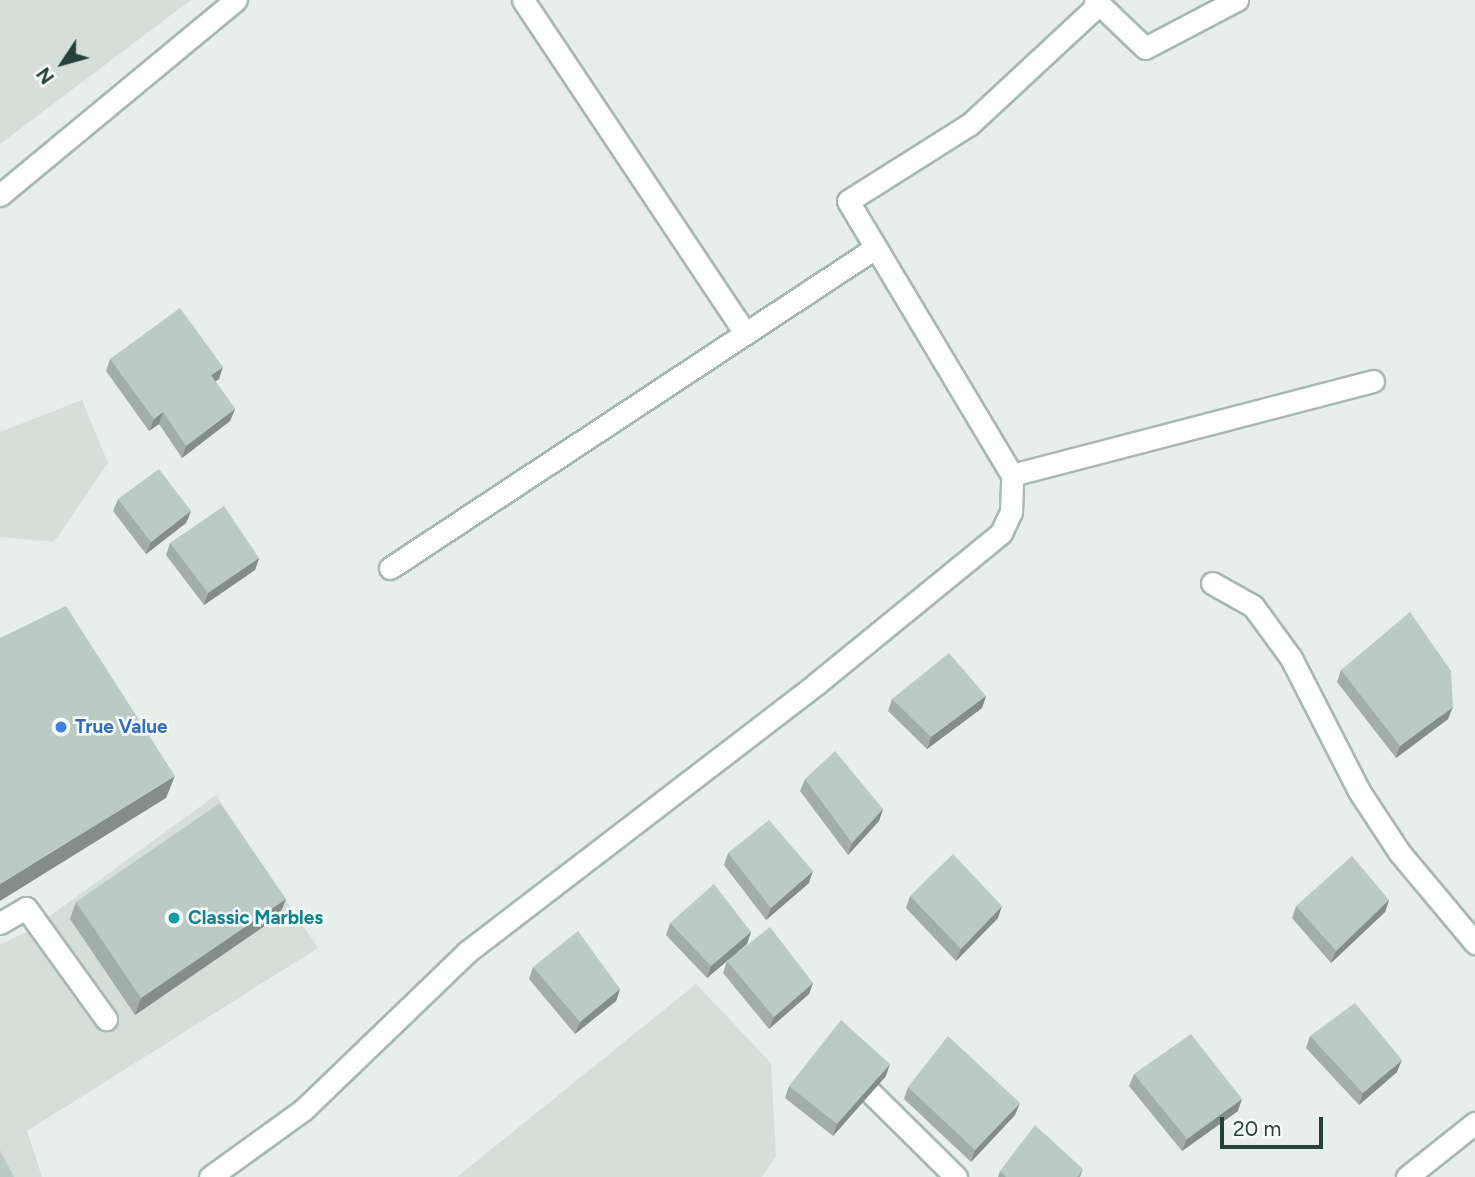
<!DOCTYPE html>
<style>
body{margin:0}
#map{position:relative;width:1475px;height:1177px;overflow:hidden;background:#e6efeb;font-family:Figtree,sans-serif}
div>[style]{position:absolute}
.built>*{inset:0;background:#d4dfda}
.roads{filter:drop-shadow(2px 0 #a8b8b2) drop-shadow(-2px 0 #a8b8b2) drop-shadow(0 2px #a8b8b2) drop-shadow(0 -2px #a8b8b2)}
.minor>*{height:21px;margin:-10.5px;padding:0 10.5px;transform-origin:10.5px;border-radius:10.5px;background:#fff}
.wall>*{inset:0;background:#a1aea9}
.shaded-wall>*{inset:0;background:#838d89}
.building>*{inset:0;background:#bbcac4}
.dots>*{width:19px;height:19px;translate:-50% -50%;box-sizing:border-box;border:4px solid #f7fbf9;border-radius:50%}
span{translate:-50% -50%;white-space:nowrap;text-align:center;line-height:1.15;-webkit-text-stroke:5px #f7fbf9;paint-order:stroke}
.shop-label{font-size:19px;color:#366cbe;font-weight:700}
.left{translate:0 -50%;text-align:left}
.culture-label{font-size:19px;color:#0d838f;font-weight:700}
.north{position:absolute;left:28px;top:28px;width:70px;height:70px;-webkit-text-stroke:5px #f7fbf9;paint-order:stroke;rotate:234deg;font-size:19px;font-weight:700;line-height:28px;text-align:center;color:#24423a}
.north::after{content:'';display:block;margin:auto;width:24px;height:32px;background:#24423a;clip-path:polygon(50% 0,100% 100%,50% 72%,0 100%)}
.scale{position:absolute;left:1220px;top:1117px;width:103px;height:32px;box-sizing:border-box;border:4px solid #24423a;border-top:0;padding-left:9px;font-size:21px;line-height:24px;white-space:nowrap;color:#24423a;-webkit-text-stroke:5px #f7fbf9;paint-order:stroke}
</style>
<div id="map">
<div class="built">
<i style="clip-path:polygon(0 0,191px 0,0 144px)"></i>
<i style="clip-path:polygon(82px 400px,108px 463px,54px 542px,0 537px,0 432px)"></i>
<i style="clip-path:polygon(216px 795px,318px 948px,27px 1131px,42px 1177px,0 1177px,0 945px,32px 929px)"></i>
<i style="clip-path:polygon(696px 984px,771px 1063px,776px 1156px,762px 1177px,457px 1177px)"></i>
</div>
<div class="roads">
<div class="minor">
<i style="left:523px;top:0;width:399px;rotate:56.3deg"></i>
<i style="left:1095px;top:0;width:69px;rotate:43.8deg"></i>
<i style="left:1145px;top:48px;width:104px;rotate:-27.6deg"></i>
<i style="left:0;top:195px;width:306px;rotate:-39.6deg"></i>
<i style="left:1012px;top:475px;width:319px;rotate:-120.9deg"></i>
<i style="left:848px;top:201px;width:144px;rotate:-32.3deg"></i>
<i style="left:970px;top:124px;width:176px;rotate:-42.9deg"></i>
<i style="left:390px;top:568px;width:581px;rotate:-33.42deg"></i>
<i style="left:1212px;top:583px;width:47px;rotate:29.3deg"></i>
<i style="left:1253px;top:606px;width:64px;rotate:53.8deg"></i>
<i style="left:1291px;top:658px;width:149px;rotate:62.9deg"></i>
<i style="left:1359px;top:791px;width:73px;rotate:56.7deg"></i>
<i style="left:1399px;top:852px;width:119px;rotate:50.1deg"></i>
<i style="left:0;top:923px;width:30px;rotate:-30deg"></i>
<i style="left:26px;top:908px;width:137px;rotate:54.2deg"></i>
<i style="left:863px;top:1085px;width:131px;rotate:44.7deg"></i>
<i style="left:210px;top:1177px;width:115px;rotate:-35.8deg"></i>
<i style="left:303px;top:1110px;width:228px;rotate:-43.9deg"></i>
<i style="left:467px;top:952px;width:440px;rotate:-37.5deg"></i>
<i style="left:816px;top:684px;width:239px;rotate:-39.2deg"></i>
<i style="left:1001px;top:533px;width:23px;rotate:-65deg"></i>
<i style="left:1011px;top:512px;width:37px;rotate:-88deg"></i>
<i style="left:1012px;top:475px;width:373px;rotate:-14.6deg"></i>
<i style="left:1407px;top:1177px;width:87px;rotate:-38.5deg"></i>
</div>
</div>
<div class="wall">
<i style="clip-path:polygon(110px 359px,219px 379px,215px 381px,235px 409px,230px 421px,182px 458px,159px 424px,149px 431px,106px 371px)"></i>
<i style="clip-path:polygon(118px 499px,191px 511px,186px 523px,146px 554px,113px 511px)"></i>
<i style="clip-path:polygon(170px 543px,259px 558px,255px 570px,204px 605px,166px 555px)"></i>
<i style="clip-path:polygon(1341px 670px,1448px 719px,1396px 758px,1337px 682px)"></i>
<i style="clip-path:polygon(986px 696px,982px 708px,927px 749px,888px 711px,892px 699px)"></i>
<i style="clip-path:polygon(805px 779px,883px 809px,879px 821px,848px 855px,800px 791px)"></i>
<i style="clip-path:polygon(728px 853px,809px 883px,766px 920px,724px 865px)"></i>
<i style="clip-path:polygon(910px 896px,998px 918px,956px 961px,906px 908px)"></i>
<i style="clip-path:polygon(286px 899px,279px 916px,135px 1015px,70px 919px,76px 902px)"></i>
<i style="clip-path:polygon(1389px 900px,1385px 912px,1331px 963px,1292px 918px,1296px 906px)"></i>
<i style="clip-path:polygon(670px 923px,751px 932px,747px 944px,707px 978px,666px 935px)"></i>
<i style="clip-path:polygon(727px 961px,813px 983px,809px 994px,769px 1029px,723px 973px)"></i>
<i style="clip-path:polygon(533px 967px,620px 989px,616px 1001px,575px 1034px,529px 979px)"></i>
<i style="clip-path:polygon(1310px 1036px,1397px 1072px,1359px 1105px,1306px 1048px)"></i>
<i style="clip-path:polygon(1134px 1074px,1238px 1111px,1182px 1151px,1129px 1086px)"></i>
<i style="clip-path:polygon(886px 1076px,833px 1136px,785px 1098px,789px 1086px)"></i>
<i style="clip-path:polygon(908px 1087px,1015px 1115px,971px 1162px,904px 1099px)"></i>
<i style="clip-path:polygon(1083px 1169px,1080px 1177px,998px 1177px,1000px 1171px)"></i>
</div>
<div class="shaded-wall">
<i style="clip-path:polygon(223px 367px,219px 379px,207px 387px,211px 375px)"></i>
<i style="clip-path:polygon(235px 409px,230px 421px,182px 458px,186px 446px)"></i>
<i style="clip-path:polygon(163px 412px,159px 424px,149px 431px,154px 419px)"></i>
<i style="clip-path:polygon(191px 511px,186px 523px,146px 554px,151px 542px)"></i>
<i style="clip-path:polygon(259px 558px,255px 570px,204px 605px,208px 593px)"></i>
<i style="clip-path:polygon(986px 696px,982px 708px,927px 749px,931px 737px)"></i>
<i style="clip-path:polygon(1453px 707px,1448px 719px,1396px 758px,1400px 746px)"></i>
<i style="clip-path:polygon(175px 776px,166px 798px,0 901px,0 884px)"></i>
<i style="clip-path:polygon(883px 809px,879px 821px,848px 855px,852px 843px)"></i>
<i style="clip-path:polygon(813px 871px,809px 883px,766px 920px,771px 908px)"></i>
<i style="clip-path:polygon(286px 899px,279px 916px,135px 1015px,141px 998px)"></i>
<i style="clip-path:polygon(1389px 900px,1385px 912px,1331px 963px,1336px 951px)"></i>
<i style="clip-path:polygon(1002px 906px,998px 918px,956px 961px,961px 949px)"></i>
<i style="clip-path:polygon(751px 932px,747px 944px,707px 978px,711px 966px)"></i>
<i style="clip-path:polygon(813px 983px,809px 994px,769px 1029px,774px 1017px)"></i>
<i style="clip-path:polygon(620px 989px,616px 1001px,575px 1034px,580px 1022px)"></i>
<i style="clip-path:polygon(1402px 1060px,1397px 1072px,1359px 1105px,1363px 1093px)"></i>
<i style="clip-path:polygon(890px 1064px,886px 1076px,833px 1136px,837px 1124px)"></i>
<i style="clip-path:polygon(1242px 1099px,1238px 1111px,1182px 1151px,1187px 1139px)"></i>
<i style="clip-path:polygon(1020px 1103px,1015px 1115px,971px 1162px,975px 1150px)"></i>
</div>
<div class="building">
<i style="clip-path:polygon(180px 308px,223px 367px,211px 375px,235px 409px,186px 446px,163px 412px,154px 419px,110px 359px)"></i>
<i style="clip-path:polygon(159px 469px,191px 511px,151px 542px,118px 499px)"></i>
<i style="clip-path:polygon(224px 506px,259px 558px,208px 593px,170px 543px)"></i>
<i style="clip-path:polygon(66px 606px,175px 776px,0 884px,0 638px)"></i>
<i style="clip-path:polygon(1410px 612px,1451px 671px,1453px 707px,1400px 746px,1341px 670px)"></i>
<i style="clip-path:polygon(949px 653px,986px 696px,931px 737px,892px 699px)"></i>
<i style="clip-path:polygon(835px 751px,883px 809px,852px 843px,805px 779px)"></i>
<i style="clip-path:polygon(220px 803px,286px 899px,141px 998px,76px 902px)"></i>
<i style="clip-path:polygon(769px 820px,813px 871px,771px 908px,728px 853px)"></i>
<i style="clip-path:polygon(953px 854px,1002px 906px,961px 949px,910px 896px)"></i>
<i style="clip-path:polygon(1352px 856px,1389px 900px,1336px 951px,1296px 906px)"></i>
<i style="clip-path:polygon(714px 884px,751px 932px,711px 966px,670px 923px)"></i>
<i style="clip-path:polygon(770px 927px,813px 983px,774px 1017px,727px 961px)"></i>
<i style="clip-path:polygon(578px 931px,620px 989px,580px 1022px,533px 967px)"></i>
<i style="clip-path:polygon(1355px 1003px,1402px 1060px,1363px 1093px,1310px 1036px)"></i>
<i style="clip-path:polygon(841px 1020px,890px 1064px,837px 1124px,789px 1086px)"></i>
<i style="clip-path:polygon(1191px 1034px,1242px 1099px,1187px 1139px,1134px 1074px)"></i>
<i style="clip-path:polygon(948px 1036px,1020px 1103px,975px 1150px,908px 1087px)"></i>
<i style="clip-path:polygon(1035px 1125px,1083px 1169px,1077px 1177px,1006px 1177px,1000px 1171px)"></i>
<i style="clip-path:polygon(0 1150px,14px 1177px,0 1177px)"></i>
</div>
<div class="dots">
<i style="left:61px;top:727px;background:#3f7fe0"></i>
<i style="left:174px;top:918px;background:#0f9aa8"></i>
</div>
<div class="shop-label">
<span class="left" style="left:75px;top:727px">True Value</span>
</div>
<div class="culture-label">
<span class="left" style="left:188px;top:918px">Classic Marbles</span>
</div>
<div class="north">N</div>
<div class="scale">20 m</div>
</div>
